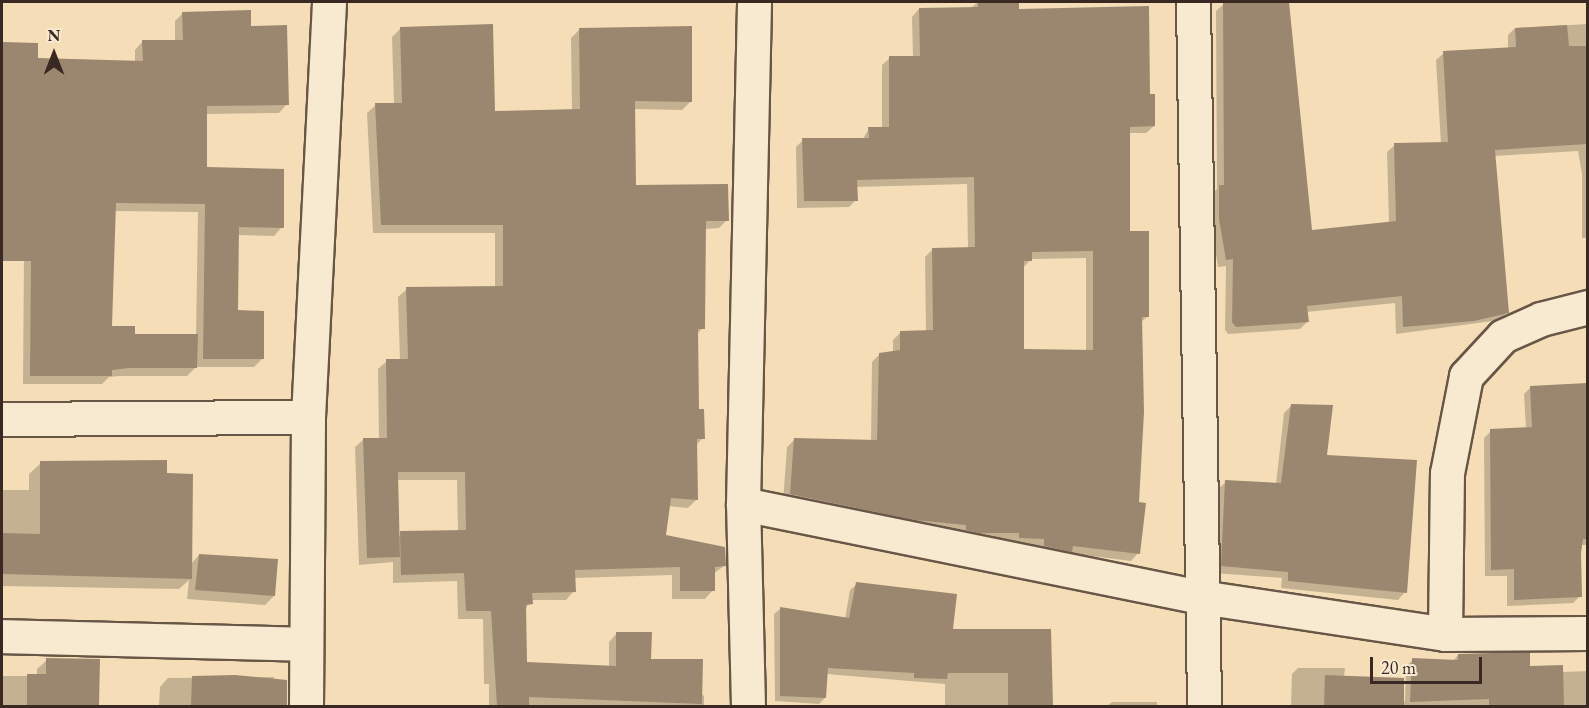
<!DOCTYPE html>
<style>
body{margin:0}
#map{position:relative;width:1589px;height:708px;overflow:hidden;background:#f5deb7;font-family:"EB Garamond",serif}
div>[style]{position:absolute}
.shadow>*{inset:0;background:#0003}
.building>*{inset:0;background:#9b876f}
.roads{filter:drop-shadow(2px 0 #685647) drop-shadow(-2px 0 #685647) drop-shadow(0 2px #685647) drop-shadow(0 -2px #685647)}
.minor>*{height:33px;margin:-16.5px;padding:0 16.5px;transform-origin:16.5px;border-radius:16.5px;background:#f8ead0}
span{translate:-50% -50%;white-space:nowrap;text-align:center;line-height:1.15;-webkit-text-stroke:5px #f8ead0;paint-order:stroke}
.frame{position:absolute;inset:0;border:3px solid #392922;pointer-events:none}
.north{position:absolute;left:24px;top:24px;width:60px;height:60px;-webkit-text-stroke:4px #f8ead0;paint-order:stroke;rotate:0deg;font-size:16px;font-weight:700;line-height:24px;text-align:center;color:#392922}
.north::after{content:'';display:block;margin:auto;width:21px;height:27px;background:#392922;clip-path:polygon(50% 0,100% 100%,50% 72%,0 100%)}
.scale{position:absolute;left:1370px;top:657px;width:112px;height:27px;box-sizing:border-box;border:3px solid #392922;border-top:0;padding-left:8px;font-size:18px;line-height:21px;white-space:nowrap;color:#392922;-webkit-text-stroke:4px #f8ead0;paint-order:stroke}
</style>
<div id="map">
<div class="shadow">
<i style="clip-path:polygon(evenodd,978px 2px,1017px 2px,1017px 11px,1149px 96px,1154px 126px,1146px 133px,1129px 133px,1129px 232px,1148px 316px,1140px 323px,1138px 553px,1131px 561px,1068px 553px,1063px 558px,1037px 553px,1038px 546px,1012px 545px,1013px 540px,959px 537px,783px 502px,787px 447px,794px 440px,871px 441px,872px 362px,880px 354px,893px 353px,893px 340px,900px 333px,926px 332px,925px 257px,933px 249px,968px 249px,967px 184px,856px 187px,856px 200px,849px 207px,797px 208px,796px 147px,803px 140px,862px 140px,869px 129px,882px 129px,882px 65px,890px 58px,913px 58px,912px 17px,919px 9px,971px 8px,978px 2px,1086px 258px,1086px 352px,1023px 351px,1023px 268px,1031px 259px,1086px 258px)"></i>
<i style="clip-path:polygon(1288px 2px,1310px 232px,1389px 223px,1387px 152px,1395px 145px,1441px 144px,1436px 60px,1444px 53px,1508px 48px,1508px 35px,1515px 28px,1588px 24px,1588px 238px,1582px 238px,1582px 174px,1578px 151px,1494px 156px,1507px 312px,1500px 320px,1396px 334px,1395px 303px,1306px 312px,1307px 322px,1300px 329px,1228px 334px,1225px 330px,1226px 266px,1218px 267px,1212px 228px,1212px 194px,1217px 189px,1216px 11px,1224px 4px)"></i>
<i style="clip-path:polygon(evenodd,183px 13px,249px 27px,287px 104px,279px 113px,206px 114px,206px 169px,282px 227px,274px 236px,238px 235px,236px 312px,262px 359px,254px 367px,196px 367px,187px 376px,119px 376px,109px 377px,102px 384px,23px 384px,25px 119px,2px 118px,2px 45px,37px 45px,36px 59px,135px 62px,135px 50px,143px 41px,175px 41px,175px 21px,183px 13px,115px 211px,198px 212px,196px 336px,134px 336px,111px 327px,115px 211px)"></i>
<i style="clip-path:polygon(evenodd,401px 28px,493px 112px,572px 111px,571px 38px,580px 29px,691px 101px,682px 110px,633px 109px,635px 187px,727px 220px,719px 228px,705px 229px,703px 328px,696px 335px,698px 410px,703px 438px,695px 446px,696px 500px,688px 508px,668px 506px,664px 537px,724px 566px,713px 574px,713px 590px,705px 599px,672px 599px,672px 575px,574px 578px,574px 591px,566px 600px,531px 600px,525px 610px,526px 663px,609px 667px,609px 642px,617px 633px,650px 661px,704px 696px,704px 706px,489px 706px,489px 684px,484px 684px,483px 619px,458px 619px,457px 581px,393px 583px,393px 562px,359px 565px,355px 447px,364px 439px,379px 439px,378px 369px,387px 361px,400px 361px,398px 297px,407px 289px,495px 287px,495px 233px,373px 233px,367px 113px,376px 105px,394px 104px,392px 37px,401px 28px,397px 480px,457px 480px,458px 531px,398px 536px,397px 480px)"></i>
<i style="clip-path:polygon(1588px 384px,1588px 545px,1581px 545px,1580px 596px,1573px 603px,1507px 606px,1507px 576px,1485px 576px,1484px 438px,1491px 431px,1526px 429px,1524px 394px,1531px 387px)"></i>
<i style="clip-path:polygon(1291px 406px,1326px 456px,1405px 592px,1398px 600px,1281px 588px,1282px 578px,1214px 573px,1218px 489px,1226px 482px,1276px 484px,1284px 413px)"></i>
<i style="clip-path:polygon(41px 463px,165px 475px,191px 564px,199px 555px,274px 596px,265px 605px,187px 599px,189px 580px,179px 589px,2px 586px,2px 490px,29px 490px,29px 474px)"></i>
<i style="clip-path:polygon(857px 584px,951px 631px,1050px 631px,1051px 706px,945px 706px,945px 684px,827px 674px,825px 698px,819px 704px,775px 701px,774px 614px,780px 609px,845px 619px,850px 590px)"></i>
<i style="clip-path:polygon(1458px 655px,1562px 672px,1588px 671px,1588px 706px,1291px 706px,1292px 674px,1298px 668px,1345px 668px,1344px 677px,1405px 702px,1406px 666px,1413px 660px,1453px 661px)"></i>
<i style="clip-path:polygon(47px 660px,98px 660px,98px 706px,2px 706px,2px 676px,37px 676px,37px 669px)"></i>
<i style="clip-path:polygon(274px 677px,273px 706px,159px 706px,160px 687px,168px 678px)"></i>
<i style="clip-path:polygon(1112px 702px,1157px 702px,1157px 706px,1107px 706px)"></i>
</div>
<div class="building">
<i style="clip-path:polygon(evenodd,978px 2px,1019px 2px,1019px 9px,1149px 6px,1150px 94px,1155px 94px,1155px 126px,1130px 127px,1130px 231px,1149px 231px,1149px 317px,1142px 317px,1144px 412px,1139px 502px,1146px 503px,1140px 554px,1073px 546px,1072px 552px,1044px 546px,1044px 539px,1019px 538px,1019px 533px,979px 533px,966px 530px,966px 525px,914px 520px,790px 494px,794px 438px,877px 440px,879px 353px,900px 350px,900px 331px,933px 330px,932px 248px,975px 247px,974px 177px,857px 180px,858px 201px,804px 201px,802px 138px,869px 138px,868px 127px,889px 127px,889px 56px,920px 56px,919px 8px,978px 7px,978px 2px,1093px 251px,1093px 350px,1024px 349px,1024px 261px,1032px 261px,1032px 252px,1093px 251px)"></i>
<i style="clip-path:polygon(1223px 2px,1289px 2px,1312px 230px,1396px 221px,1394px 143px,1448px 142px,1443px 51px,1516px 47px,1515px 28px,1567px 25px,1569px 46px,1587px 46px,1587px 144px,1495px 150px,1509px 313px,1474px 321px,1403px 327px,1402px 296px,1307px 306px,1309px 322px,1236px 327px,1232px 322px,1233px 259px,1226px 260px,1219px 219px,1219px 185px,1224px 185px)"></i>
<i style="clip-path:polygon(251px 10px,251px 26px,287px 25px,289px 105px,207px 106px,207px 167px,284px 169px,284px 228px,239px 227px,238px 310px,264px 311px,264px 359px,203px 359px,205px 204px,116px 203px,112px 326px,135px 326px,135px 334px,198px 334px,197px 368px,129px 368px,112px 370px,112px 376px,30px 376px,31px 261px,2px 261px,3px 42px,38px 43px,38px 58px,143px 61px,142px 40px,183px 40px,182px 12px)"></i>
<i style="clip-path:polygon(493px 24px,495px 111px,580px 109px,579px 28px,692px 26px,692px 102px,635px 101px,636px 185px,728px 184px,729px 221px,706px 221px,705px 329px,698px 329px,699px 409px,704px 409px,705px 439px,697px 439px,698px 500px,671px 498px,666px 535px,725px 547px,726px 566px,715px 567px,715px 591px,680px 591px,680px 567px,575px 570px,576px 592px,532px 593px,533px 604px,526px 605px,527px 662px,616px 666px,616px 632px,652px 632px,651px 659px,703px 659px,702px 704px,529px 697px,529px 706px,497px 706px,491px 611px,466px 611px,464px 573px,401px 575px,400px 531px,466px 530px,465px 472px,398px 472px,400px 557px,367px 558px,363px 438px,387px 438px,386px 359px,408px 359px,406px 287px,503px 286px,503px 225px,381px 225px,375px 103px,402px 103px,400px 27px)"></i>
<i style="clip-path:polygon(1587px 383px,1587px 539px,1583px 539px,1581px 553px,1582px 597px,1514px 600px,1514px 569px,1491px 570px,1490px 429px,1532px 427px,1530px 386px)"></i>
<i style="clip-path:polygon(1291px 404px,1333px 405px,1327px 455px,1417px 460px,1407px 593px,1288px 581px,1288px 572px,1221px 566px,1225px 480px,1281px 483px)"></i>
<i style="clip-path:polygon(167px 460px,167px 473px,193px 474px,192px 579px,2px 574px,2px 533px,40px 534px,40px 461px)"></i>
<i style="clip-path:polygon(199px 554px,278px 559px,275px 596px,195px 590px)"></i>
<i style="clip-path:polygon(856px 582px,957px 594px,953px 629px,1051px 629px,1053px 706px,1008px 706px,1008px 673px,948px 673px,947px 679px,914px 678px,914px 673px,828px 668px,826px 698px,780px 696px,780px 607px,849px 618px)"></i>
<i style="clip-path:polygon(1530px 652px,1530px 666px,1563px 665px,1564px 706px,1489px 706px,1489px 699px,1410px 702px,1412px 658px,1458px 660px,1458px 654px)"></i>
<i style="clip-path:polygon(46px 658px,100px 659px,99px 706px,27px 706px,27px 674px,46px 674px)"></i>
<i style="clip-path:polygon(235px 675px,287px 680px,287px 706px,191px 706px,192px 676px)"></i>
<i style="clip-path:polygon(1325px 675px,1404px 678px,1404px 706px,1324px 706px)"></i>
</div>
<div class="roads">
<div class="minor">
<i style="left:1193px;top:2px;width:704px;rotate:89.1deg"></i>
<i style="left:2px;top:419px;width:306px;rotate:-0.4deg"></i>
<i style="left:743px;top:504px;width:467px;rotate:11.5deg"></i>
<i style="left:1201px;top:597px;width:247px;rotate:8.6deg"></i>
<i style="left:1445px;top:634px;width:143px;rotate:-0.4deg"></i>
<i style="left:1445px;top:634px;width:161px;rotate:-89.3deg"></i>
<i style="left:1447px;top:473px;width:99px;rotate:-78.9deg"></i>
<i style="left:1466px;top:376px;width:54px;rotate:-47.2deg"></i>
<i style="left:1503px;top:336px;width:42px;rotate:-24.1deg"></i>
<i style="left:1541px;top:319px;width:49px;rotate:-14.3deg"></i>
<i style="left:2px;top:636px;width:303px;rotate:1.5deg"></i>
<i style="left:306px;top:706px;width:289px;rotate:-89.6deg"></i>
<i style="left:308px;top:417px;width:416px;rotate:-87.1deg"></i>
<i style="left:748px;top:706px;width:202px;rotate:-91.4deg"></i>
<i style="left:743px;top:504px;width:502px;rotate:-88.74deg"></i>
</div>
</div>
<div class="frame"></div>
<div class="north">N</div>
<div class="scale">20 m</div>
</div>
